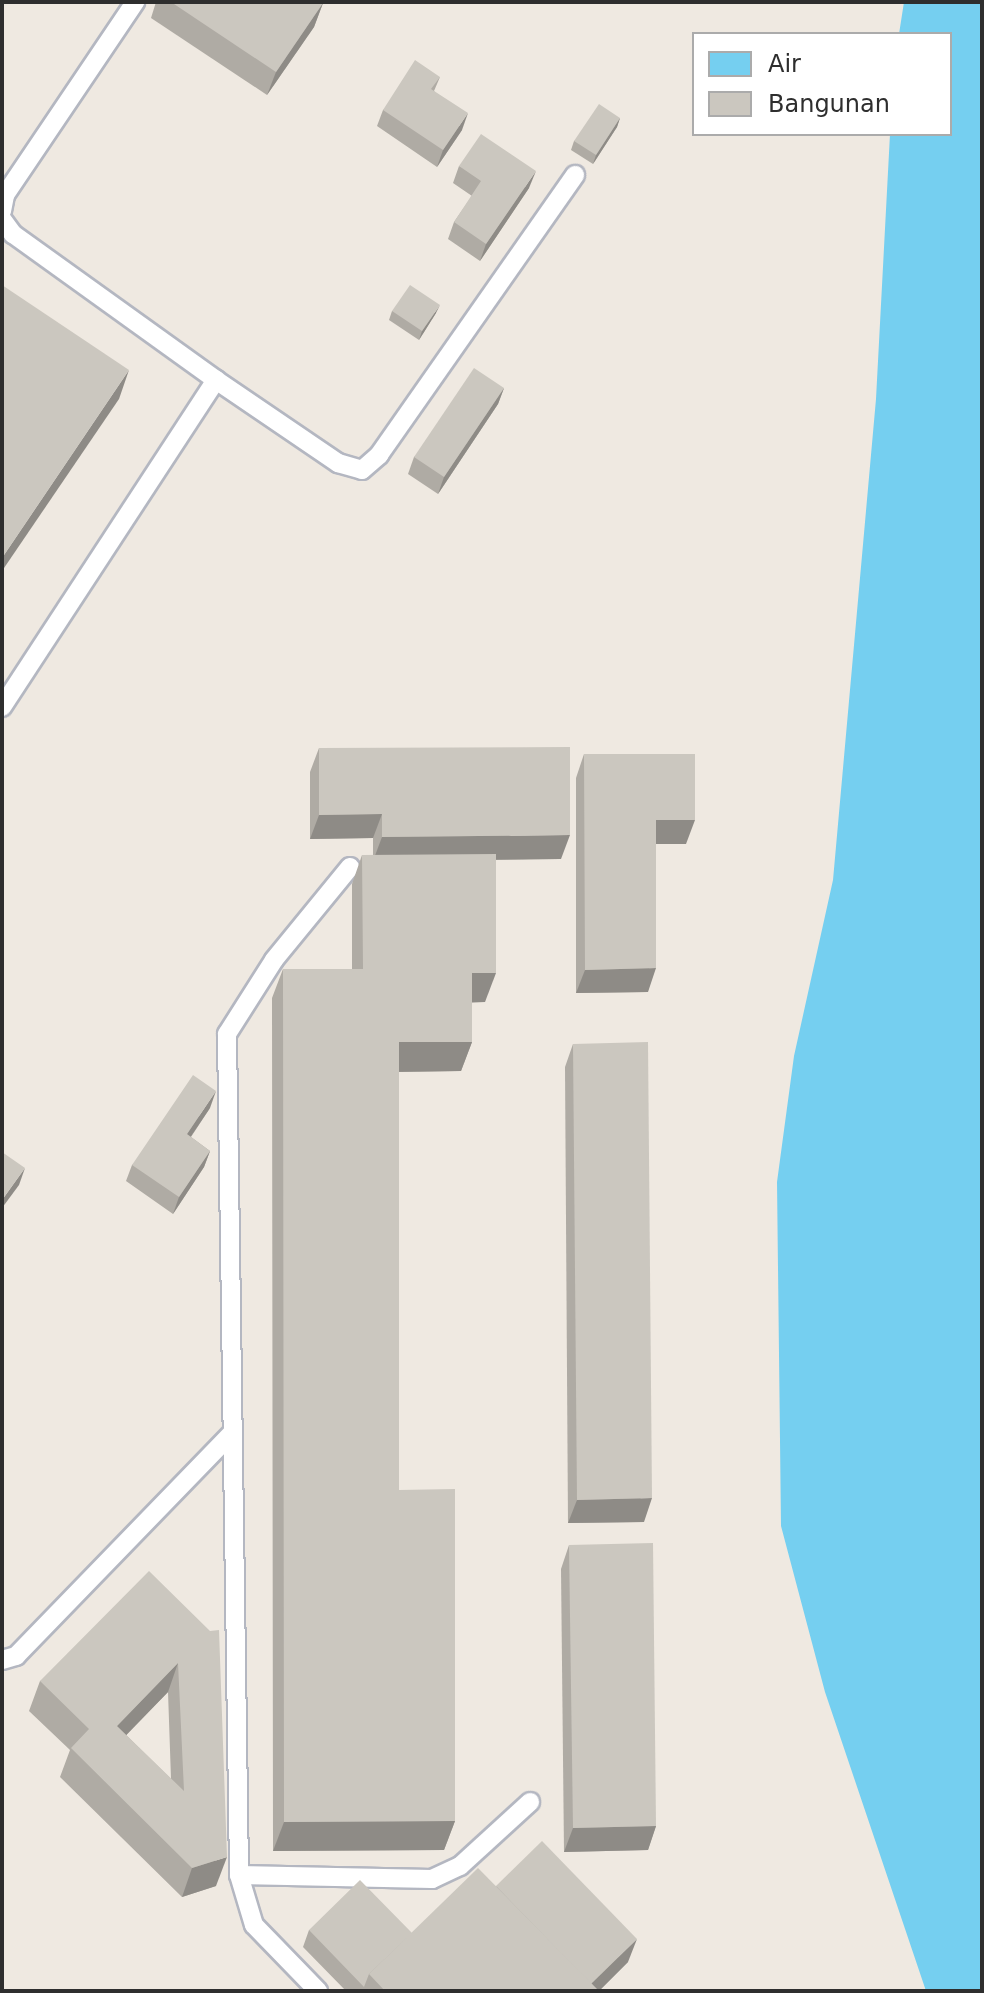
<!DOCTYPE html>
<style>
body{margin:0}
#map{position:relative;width:984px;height:1993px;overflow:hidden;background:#efe9e1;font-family:"DejaVu Sans",sans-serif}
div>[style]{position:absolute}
.water>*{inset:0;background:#75cff0}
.roads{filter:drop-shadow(2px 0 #b4b7c1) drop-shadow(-2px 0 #b4b7c1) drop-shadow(0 2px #b4b7c1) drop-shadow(0 -2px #b4b7c1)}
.service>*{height:18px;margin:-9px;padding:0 9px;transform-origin:9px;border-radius:9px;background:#fff}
.wall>*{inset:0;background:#afaba4}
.shaded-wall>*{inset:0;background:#8e8b86}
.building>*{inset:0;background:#cbc7bf}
span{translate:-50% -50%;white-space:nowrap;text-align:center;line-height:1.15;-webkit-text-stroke:8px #fff;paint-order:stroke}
.frame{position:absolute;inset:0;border:4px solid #2e2e2e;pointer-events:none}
.legend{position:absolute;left:692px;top:32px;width:260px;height:104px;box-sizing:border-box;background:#fff;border:2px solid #ababab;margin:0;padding:10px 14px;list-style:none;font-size:24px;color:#2e2e2e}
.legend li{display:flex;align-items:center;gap:16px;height:40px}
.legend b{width:40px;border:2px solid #ababab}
</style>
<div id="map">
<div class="water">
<i style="clip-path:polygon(904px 2px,982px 2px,982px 1991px,926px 1991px,825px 1692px,781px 1526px,777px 1182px,794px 1056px,833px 880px,876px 399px,890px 134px,950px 134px,950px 34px,899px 34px)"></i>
</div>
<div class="roads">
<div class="service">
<i style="left:2px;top:211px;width:16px;rotate:-79deg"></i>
<i style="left:5px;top:195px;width:233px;rotate:-56deg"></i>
<i style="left:2px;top:219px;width:19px;rotate:54deg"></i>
<i style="left:13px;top:234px;width:250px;rotate:35.7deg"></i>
<i style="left:216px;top:380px;width:148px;rotate:34.2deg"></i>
<i style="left:338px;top:463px;width:25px;rotate:16deg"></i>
<i style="left:362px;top:470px;width:23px;rotate:-41deg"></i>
<i style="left:379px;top:455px;width:342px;rotate:-55deg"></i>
<i style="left:2px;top:707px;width:391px;rotate:-56.8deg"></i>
<i style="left:350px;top:867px;width:120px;rotate:129.3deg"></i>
<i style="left:274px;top:960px;width:88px;rotate:122.4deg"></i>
<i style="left:227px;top:1034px;width:841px;rotate:89.18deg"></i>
<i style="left:239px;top:1875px;width:193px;rotate:1.2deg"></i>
<i style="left:432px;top:1879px;width:31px;rotate:-25deg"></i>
<i style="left:460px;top:1866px;width:95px;rotate:-42.4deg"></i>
<i style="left:2px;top:1660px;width:15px;rotate:-16deg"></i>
<i style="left:16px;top:1656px;width:308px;rotate:-45.9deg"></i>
<i style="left:239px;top:1875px;width:52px;rotate:73.3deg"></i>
<i style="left:254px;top:1925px;width:92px;rotate:45.9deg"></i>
</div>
</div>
<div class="wall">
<i style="clip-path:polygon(156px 2px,321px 2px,323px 3px,314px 27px,267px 95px,151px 18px)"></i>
<i style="clip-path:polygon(440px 77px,434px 91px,462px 130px,437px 167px,377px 126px,383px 110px)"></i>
<i style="clip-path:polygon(620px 118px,617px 127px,593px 164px,571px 150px,574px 141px)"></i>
<i style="clip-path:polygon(459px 166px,529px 188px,480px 261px,448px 239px,454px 222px,472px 196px,453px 183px)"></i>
<i style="clip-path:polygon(392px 311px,436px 313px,419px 340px,389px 320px)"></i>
<i style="clip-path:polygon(504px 388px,498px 404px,438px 494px,408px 474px,414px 457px)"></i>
<i style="clip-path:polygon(319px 748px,561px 859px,496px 860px,485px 1002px,472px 1002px,472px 1042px,461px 1071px,399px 1072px,399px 1490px,455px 1821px,444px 1850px,273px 1851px,272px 998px,283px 969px,352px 969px,352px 884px,362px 855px,373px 855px,373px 838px,310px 839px,310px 772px)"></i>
<i style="clip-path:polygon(584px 754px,686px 844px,656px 844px,648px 992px,576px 993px,576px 778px)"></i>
<i style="clip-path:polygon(573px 1044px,644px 1522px,568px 1523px,565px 1067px)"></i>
<i style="clip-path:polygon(210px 1108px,191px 1137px,210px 1151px,204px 1167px,173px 1214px,126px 1181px,132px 1165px)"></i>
<i style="clip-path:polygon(569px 1545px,656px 1826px,648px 1850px,564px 1852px,561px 1569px)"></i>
<i style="clip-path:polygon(evenodd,210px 1631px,216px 1886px,182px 1897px,60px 1777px,70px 1750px,29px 1711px,40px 1681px,210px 1631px,168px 1692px,171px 1779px,126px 1735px,168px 1692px)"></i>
<i style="clip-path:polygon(496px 1886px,628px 1962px,599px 1991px,346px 1991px,303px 1947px,309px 1930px,412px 1933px)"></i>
</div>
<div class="shaded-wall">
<i style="clip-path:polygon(323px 3px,314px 27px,267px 95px,276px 72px)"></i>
<i style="clip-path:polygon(468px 113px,462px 130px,437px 167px,443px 150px)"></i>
<i style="clip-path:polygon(620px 118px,617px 127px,593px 164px,596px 155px)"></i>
<i style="clip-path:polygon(536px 171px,529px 188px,480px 261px,486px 244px)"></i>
<i style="clip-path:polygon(440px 305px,436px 313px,419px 340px,422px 331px)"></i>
<i style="clip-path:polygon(129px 370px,119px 399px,2px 571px,2px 558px)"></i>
<i style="clip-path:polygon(504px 388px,498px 404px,438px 494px,444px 477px)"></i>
<i style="clip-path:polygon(382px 814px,373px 838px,310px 839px,319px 815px)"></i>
<i style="clip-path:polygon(656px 820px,695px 820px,686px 844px,648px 844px)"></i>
<i style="clip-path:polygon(570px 835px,561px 859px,373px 861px,382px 837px)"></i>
<i style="clip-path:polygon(656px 968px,648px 992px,576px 993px,585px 970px)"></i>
<i style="clip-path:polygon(472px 973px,496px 973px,485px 1002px,461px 1003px)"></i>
<i style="clip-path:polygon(399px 1042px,472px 1042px,461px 1071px,388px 1072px)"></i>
<i style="clip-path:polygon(216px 1091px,210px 1108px,181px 1151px,187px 1134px)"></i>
<i style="clip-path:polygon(210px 1151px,204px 1167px,173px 1214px,179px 1197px)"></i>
<i style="clip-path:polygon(25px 1168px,19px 1185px,2px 1208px,2px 1200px)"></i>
<i style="clip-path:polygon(652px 1498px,644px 1522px,568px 1523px,577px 1500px)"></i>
<i style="clip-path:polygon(178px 1663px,168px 1692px,106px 1756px,117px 1726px)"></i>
<i style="clip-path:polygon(455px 1821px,444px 1850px,273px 1851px,284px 1822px)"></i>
<i style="clip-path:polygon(656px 1826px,648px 1850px,564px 1852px,573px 1828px)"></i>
<i style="clip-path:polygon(227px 1857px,216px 1886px,182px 1897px,192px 1868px)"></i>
<i style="clip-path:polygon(637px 1939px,628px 1962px,599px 1991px,586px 1991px,587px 1987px)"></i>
</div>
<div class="building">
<i style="clip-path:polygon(171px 2px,321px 2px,323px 3px,276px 72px)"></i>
<i style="clip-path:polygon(415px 60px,440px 77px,431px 89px,468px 113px,443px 150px,383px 110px)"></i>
<i style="clip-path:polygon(599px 104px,620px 118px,596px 155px,574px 141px)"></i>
<i style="clip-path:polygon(481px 134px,536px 171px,486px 244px,454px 222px,481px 181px,459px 166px)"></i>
<i style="clip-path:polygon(2px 285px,129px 370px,2px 558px)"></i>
<i style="clip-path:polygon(410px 285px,440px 305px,422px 331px,392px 311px)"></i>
<i style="clip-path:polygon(474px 368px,504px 388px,444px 477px,414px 457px)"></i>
<i style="clip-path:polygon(570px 747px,570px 835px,382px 837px,382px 814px,319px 815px,319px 748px)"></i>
<i style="clip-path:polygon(584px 754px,695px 754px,695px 820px,656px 820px,656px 968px,585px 970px)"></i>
<i style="clip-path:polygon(496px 854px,496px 973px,472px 973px,472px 1042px,399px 1042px,399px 1490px,455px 1489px,455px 1821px,284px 1822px,283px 969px,363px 969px,362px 855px)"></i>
<i style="clip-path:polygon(648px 1042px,652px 1498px,577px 1500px,573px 1044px)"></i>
<i style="clip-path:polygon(193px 1075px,216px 1091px,187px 1134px,210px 1151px,179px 1197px,132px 1165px)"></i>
<i style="clip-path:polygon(2px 1152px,25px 1168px,2px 1200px)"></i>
<i style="clip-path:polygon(653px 1543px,656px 1826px,573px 1828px,569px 1545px)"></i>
<i style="clip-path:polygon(evenodd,149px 1571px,210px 1631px,219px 1630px,227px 1857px,192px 1868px,71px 1748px,89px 1729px,40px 1681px,149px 1571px,178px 1663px,184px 1791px,117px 1726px,178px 1663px)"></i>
<i style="clip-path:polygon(542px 1841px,637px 1939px,591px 1984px,496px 1886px)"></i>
<i style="clip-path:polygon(478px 1868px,598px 1990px,385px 1991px,369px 1974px)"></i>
<i style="clip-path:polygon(360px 1880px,412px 1933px,369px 1974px,364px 1987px,309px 1930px)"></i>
</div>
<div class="frame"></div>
<ul class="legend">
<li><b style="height:22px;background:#75cff0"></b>Air</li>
<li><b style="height:22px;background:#cbc7bf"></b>Bangunan</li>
</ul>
</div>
